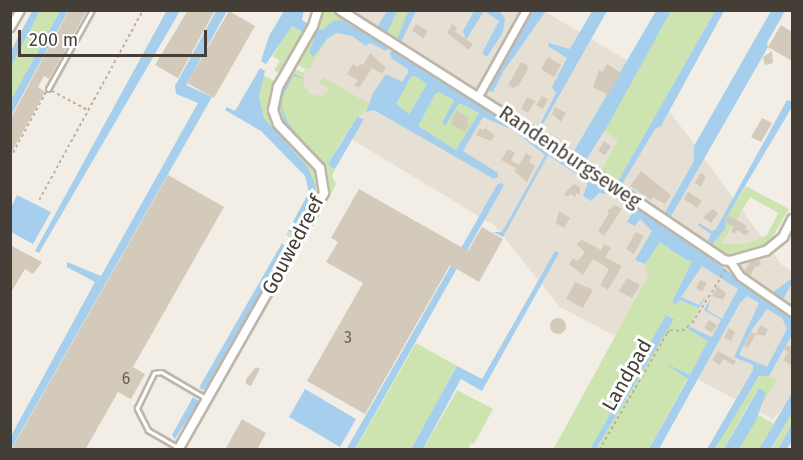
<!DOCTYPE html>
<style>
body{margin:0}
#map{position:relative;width:803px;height:460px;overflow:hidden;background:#f2eee6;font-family:"Fira Sans",sans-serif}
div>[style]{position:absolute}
.residential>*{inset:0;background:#e6e0d4}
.green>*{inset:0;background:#cde4b1}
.water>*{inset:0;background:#a5cfec}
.building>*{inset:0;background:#d3cabc}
.round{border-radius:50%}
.path>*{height:1.5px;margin-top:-0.75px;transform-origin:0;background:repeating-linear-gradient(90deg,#beb19b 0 3px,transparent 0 6px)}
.roads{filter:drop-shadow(2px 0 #bdb6a9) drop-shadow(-2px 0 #bdb6a9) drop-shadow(0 2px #bdb6a9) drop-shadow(0 -2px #bdb6a9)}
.service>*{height:3px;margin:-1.5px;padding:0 1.5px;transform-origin:1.5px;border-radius:1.5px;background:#fff}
.minor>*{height:7px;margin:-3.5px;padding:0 3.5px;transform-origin:3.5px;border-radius:3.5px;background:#fff}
.tertiary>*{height:8px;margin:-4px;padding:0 4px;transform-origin:4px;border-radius:4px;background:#fff}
span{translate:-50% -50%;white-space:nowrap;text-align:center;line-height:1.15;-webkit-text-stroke:6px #fff;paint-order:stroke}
.number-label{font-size:16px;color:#686158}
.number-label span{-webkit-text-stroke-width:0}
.street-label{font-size:20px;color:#443e36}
.frame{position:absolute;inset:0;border:12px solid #443e36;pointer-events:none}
.scale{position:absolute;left:18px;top:30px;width:189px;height:27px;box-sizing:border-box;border:3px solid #443e36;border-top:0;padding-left:8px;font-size:18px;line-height:21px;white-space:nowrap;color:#443e36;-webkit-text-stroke:4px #fff;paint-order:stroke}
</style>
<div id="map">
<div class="residential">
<i style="clip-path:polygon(331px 11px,544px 11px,630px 62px,686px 133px,781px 264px,792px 271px,792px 398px,773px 419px,560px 307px,495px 226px,290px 102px)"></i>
</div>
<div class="green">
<i style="clip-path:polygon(40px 11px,60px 11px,11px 100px,11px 67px)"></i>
<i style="clip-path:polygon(324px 11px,334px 11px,390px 45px,389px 47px,357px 26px,333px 21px,323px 31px,317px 30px,315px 29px)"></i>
<i style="clip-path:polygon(397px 11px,408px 11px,397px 39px,387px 33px)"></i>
<i style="clip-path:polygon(671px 11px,715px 11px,617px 183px,601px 171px,618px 140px,604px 131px)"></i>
<i style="clip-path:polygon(291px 26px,305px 33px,284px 70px,277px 72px,274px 70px,280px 61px,273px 56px)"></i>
<i style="clip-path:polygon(311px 36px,321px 38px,325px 43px,310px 68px,305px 69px,295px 63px)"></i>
<i style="clip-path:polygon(295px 69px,304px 73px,304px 85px,310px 94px,320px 96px,326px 93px,328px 88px,319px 83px,322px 77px,372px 105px,353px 122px,334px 153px,332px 168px,335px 169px,332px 177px,336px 184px,318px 217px,328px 187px,324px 168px,284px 126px,279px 116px,278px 94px,291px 70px)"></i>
<i style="clip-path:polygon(263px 75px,276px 82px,270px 100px,272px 120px,316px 170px,320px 186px,319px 194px,296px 237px,292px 238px,286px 235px,316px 193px,316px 186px,307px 166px,264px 118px,259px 96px)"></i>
<i style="clip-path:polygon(415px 76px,427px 84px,409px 114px,396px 104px,411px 77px)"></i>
<i style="clip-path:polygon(439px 92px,454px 100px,442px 123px,445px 125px,459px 103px,479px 114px,456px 150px,417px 126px,435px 94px)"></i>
<i style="clip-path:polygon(evenodd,746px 186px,789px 209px,769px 243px,740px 253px,720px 255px,709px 249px,725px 229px,726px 217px,746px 186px,750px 197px,778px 213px,767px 235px,746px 244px,724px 244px,722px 243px,750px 197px)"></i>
<i style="clip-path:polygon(660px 242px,685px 260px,692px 261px,672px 302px,675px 304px,680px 300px,699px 308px,688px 329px,708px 341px,649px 449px,596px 449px,674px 319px,669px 315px,666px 315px,590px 449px,553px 450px,648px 276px,645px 264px)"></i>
<i style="clip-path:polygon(416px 343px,457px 366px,411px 449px,355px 450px)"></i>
<i style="clip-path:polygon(762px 374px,777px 380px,759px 409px,766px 393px,756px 391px,724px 449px,715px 450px,742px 401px)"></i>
<i style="clip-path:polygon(457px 390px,493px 409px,474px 444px,471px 443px,468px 449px,423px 450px)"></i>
<i style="clip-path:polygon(792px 413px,792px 424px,778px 449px,771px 450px)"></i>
<i style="clip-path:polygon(757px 414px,774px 424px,759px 449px,739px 450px)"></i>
</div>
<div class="water">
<i style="clip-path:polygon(167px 10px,180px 11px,39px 253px,35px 251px)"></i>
<i style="clip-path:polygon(32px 11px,40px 11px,11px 67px,11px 51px)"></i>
<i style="clip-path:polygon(60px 11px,68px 11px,11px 116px,11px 100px)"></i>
<i style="clip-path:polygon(216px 11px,227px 11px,186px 85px,212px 97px,11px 449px,11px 436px,95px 282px,67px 267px,67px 262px,101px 276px,198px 103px,176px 94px,175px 86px)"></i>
<i style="clip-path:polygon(284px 11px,304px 11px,302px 20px,317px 30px,323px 30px,333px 21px,342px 20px,389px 47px,386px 51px,370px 43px,366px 46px,352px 36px,336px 33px,327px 39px,313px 57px,309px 52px,314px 39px,292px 26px,266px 64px,261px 61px,269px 36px)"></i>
<i style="clip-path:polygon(387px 11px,397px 11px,387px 33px,377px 27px)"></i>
<i style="clip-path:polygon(408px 11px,416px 11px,401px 42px,397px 39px)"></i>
<i style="clip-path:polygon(474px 11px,484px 11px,466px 40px,463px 31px)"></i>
<i style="clip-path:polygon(484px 11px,500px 11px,505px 19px,503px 32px,487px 57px,482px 53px,499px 21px)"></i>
<i style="clip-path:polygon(532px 11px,546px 11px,503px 72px,493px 92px,489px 91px,513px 41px)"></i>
<i style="clip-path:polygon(592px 11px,607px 11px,542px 126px,540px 124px,556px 93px,552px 87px,567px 58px,548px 46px,549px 43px,570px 49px)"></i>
<i style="clip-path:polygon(656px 11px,671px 11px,608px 125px,586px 160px,574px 151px)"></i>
<i style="clip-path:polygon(715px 11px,724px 11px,661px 126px,655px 129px,621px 186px,617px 183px)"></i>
<i style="clip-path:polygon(771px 11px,785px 11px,767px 43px,768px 47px,669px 220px,663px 216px,694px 161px,694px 146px)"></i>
<i style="clip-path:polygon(evenodd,392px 49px,515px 124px,620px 194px,792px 317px,792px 335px,769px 376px,759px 376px,715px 449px,707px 449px,753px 370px,753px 365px,734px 357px,759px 303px,747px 296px,740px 303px,659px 449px,649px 449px,688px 379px,666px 364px,690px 375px,708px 341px,688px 329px,690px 327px,712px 337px,721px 320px,704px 310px,712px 297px,707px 310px,722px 319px,738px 289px,702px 266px,681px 297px,699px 305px,708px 293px,699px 308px,680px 300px,675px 304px,672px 302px,692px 261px,686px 260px,660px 242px,645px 264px,635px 260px,652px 231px,640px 219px,635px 226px,627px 222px,633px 212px,610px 194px,599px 193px,591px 201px,583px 196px,588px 182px,548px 155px,503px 237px,493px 232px,501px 232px,505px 227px,545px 155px,513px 130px,483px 117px,463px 151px,498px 173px,498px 177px,494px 179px,374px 110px,366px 112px,373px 93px,386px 74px,402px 82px,408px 73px,408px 69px,392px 59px,390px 54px,392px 49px,415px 76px,427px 84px,409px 114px,396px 104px,411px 77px,415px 76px,392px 49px,439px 92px,454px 100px,442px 123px,445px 126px,459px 103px,479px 113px,456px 150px,418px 126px,435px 94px,439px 92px,392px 49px,767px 309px,782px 318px,787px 329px,767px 367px,739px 355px,751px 331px,767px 309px)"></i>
<i style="clip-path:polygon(260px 68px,265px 71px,259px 96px,264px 118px,307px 166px,316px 186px,314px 199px,294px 234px,288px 231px,309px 192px,305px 176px,261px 131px,225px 110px,227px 107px,235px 111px)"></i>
<i style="clip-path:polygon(295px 74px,304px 79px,293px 76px,282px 98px,282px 108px,288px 123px,301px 139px,286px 125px,280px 107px,282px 91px,291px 76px)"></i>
<i style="clip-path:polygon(787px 100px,792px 102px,792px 107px,726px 218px,725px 229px,710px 247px,706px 245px,711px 234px,698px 225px,699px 223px,712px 231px,716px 229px)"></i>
<i style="clip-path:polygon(357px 117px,364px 119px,335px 169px,332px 168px,328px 164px)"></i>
<i style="clip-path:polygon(501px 183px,504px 185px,481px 226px,355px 449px,346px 450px,497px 185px)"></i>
<i style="clip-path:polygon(17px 195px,51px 212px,33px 244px,11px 232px,11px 208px)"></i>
<i style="clip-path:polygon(282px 243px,286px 248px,205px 389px,201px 390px,200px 386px)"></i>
<i style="clip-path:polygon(555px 251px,559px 253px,482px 391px,461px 379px,423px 449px,411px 449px,457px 366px,482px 379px)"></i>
<i style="clip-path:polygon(792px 278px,792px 283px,782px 301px,771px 294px)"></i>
<i style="clip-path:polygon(666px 315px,674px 319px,596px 449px,590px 449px)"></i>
<i style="clip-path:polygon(759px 388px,766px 393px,756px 420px,739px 449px,724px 449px)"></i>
<i style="clip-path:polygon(305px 389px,356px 419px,340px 447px,289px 417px)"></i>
<i style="clip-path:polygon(792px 393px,792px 413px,771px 449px,759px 449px)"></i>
<i style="clip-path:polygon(193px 397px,199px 401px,175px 439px,172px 435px)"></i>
<i style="clip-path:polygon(792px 424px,792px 441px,787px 449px,778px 449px)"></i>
</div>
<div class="building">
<i style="clip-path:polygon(69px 10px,87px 10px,49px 79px,44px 76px,38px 87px,45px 92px,10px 155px,10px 120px)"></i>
<i style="clip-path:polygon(188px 10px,215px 10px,178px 78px,155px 65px)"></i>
<i style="clip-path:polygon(229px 11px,255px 26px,214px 98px,187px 83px)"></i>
<i style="clip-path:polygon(416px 24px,428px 31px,423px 39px,412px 30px)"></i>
<i style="clip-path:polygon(452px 24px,457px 28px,455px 32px,473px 44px,469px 50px,447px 33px)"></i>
<i style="clip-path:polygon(781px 25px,792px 32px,792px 61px,768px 47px)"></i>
<i style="clip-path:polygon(772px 51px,773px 63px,765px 65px,763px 57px)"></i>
<i style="clip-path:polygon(370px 53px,386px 68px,382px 74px,372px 68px,359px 88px,354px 85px,358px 80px,347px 74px,353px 64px,358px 67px,360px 64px,363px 65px)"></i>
<i style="clip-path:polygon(548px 57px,561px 65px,554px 77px,541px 69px)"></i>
<i style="clip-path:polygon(521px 62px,528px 66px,527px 71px,519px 85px,513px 88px,508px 85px)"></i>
<i style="clip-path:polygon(607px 64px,621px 73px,608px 95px,593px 87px,599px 70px,602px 72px)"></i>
<i style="clip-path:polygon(542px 96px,548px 99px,543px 109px,536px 105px)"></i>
<i style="clip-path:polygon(527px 97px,535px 101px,528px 113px,521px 109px)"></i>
<i style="clip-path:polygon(555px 107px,566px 113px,561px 122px,552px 114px)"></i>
<i style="clip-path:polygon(456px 110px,469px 118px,466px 123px,469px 125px,465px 132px,451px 124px)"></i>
<i style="clip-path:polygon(762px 118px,772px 123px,761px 142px,751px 137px)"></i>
<i style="clip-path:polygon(480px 128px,483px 130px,485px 128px,495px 135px,491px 141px,476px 135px)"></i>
<i style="clip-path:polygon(604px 141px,611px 146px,605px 155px,598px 151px)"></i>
<i style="clip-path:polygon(508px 149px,515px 153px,511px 160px,519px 165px,526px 153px,532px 157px,529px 162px,535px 166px,527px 182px,514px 171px,516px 168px,501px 160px)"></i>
<i style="clip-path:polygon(641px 171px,671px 195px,665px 204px,653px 197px,651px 200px,630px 186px)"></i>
<i style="clip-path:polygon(700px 173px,706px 176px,701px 187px,695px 183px)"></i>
<i style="clip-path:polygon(168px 175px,224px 207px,133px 367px,145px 374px,131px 399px,118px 392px,85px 450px,11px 450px)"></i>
<i style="clip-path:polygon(574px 184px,580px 187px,580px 195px,577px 193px,575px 197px,570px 194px,568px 197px,564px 194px)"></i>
<i style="clip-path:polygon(359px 189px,468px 251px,482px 227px,503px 239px,479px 282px,450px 265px,365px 414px,307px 381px,363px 283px,326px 262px,338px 242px,331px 238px)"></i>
<i style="clip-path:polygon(688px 192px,702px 201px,697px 208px,684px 199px)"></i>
<i style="clip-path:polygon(615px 205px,622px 209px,604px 236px,598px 231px,609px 213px,607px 211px)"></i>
<i style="clip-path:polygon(713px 209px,718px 213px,711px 223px,703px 217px)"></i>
<i style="clip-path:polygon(559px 211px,570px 218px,564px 228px,556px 223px)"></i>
<i style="clip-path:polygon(728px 215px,747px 226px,745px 229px,749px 231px,746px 236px,737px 230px,735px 234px,731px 231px,734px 227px,726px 222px)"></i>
<i style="clip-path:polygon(636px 232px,644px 236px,634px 254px,626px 249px)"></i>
<i style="clip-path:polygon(582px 240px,601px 250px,604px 244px,611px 248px,605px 257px,622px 266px,608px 290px,600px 285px,609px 269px,593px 259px,583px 275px,569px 264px,573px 258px,578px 261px,585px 252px,577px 245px,578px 242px)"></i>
<i style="clip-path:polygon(10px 245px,42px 262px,33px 274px,25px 269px,10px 294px)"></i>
<i style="clip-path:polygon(759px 259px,761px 266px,755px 267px,750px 276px,744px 272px,750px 262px)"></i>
<i style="clip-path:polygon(627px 278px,640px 285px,632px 298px,619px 291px)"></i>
<i style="clip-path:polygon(700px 280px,707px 283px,702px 292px,696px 288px)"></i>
<i style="clip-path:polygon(575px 282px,593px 290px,583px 308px,566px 299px)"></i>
<i style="clip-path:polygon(717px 286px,726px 293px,723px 300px,712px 296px)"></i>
<i class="round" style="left:550px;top:318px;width:16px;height:16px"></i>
<i style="clip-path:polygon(709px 320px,717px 325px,712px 333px,704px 328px)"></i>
<i style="clip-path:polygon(760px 325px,768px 329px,765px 336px,756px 334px)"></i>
<i style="clip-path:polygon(729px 328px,735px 332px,731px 341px,724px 337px)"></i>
<i style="clip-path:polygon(751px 332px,756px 334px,748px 348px,744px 346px)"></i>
<i style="clip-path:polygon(792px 344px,792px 366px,783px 360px,788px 352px,784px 350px,787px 345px,790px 347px)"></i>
<i style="clip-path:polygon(718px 351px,736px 361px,734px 365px,723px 359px,720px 365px,712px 360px)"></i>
<i style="clip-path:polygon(256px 367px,260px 369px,251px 386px,246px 384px,246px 379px)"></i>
<i style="clip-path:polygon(242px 419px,266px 433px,257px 450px,225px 450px)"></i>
</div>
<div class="path">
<i style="left:52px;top:91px;width:40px;rotate:28deg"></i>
<i style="left:10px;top:158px;width:75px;rotate:-61.4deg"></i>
<i style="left:39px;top:200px;width:217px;rotate:-61.3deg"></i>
<i style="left:599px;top:450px;width:135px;rotate:-59.8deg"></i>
<i style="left:667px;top:333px;width:4px;rotate:-45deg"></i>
<i style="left:670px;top:330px;width:12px;rotate:5deg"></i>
<i style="left:682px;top:331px;width:13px;rotate:-39deg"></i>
<i style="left:692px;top:323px;width:64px;rotate:-57.8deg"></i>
</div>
<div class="roads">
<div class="service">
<i style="left:48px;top:89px;width:90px;rotate:-60.9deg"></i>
<i style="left:177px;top:447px;width:34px;rotate:-150deg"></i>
<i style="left:148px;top:430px;width:25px;rotate:-117deg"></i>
<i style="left:137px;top:408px;width:39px;rotate:-64deg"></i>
<i style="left:154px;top:373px;width:7px;rotate:-8deg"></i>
<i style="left:161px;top:372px;width:53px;rotate:30.4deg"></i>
</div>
<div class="minor">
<i style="left:10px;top:27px;width:20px;rotate:-60deg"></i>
<i style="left:478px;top:96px;width:98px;rotate:-60.8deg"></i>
<i style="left:730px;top:261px;width:18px;rotate:56deg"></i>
<i style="left:740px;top:276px;width:63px;rotate:34.7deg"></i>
</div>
<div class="tertiary">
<i style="left:340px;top:10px;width:262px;rotate:32.4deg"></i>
<i style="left:561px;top:150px;width:197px;rotate:34deg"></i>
<i style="left:724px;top:260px;width:6px;rotate:9deg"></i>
<i style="left:730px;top:261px;width:37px;rotate:-16deg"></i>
<i style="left:766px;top:251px;width:22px;rotate:-39deg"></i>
<i style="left:783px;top:237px;width:20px;rotate:-63deg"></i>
<i style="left:178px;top:450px;width:296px;rotate:-60.4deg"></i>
<i style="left:324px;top:193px;width:25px;rotate:-99deg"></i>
<i style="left:320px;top:168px;width:61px;rotate:-133.7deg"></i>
<i style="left:278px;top:124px;width:15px;rotate:-110deg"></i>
<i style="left:273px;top:110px;width:24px;rotate:-78deg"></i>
<i style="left:278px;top:87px;width:70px;rotate:-60.2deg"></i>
<i style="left:313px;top:26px;width:17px;rotate:-73deg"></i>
</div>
</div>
<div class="number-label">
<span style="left:348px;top:338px">3</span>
<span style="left:126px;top:379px">6</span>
</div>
<div class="street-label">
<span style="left:570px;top:157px;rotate:34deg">Randenburgseweg</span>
<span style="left:293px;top:245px;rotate:-62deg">Gouwedreef</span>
<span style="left:627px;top:375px;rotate:-60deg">Landpad</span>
</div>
<div class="frame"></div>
<div class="scale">200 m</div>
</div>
